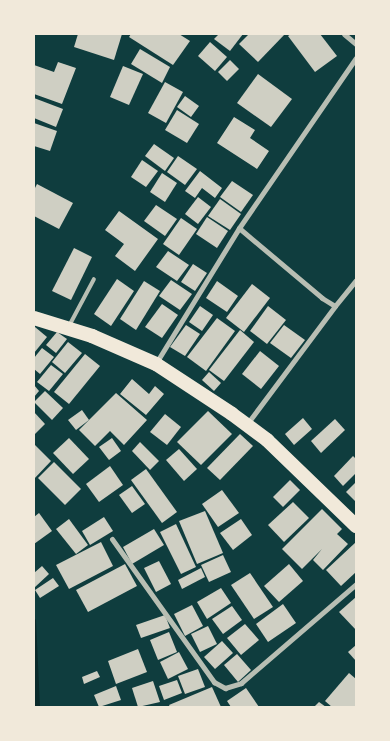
<!DOCTYPE html>
<style>
body{margin:0}
#map{position:relative;width:390px;height:741px;overflow:hidden;background:#0f3d3e;font-family:"Asap Condensed",sans-serif}
div>[style]{position:absolute}
.water>*{inset:0;background:#0a2a2b}
.building>*{inset:0;background:#cfcfc3}
.service>*{height:4px;margin:-2px;padding:0 2px;transform-origin:2px;border-radius:2px;background:#b8beb3}
.minor>*{height:5px;margin:-2.5px;padding:0 2.5px;transform-origin:2.5px;border-radius:2.5px;background:#b8beb3}
.trunk>*{height:14px;margin:-7px;padding:0 7px;transform-origin:7px;border-radius:7px;background:#f1e9da}
span{translate:-50% -50%;white-space:nowrap;text-align:center;line-height:1.15;-webkit-text-stroke:4px #f1e9da;paint-order:stroke}
.frame{position:absolute;inset:0;border:35px solid #f1e9da;pointer-events:none}
</style>
<div id="map">
<div class="water">
<i style="clip-path:polygon(34px 618px,36px 620px,40px 707px,34px 707px)"></i>
</div>
<div class="building">
<i style="clip-path:polygon(78px 34px,122px 34px,114px 60px,74px 47px)"></i>
<i style="clip-path:polygon(131px 34px,179px 34px,190px 41px,173px 65px,129px 37px)"></i>
<i style="clip-path:polygon(219px 34px,243px 34px,230px 51px,214px 39px)"></i>
<i style="clip-path:polygon(249px 34px,285px 34px,258px 62px,239px 44px)"></i>
<i style="clip-path:polygon(291px 34px,320px 34px,337px 56px,315px 72px,288px 36px)"></i>
<i style="clip-path:polygon(210px 42px,227px 57px,215px 71px,198px 56px)"></i>
<i style="clip-path:polygon(140px 49px,170px 67px,162px 83px,131px 64px)"></i>
<i style="clip-path:polygon(230px 60px,239px 69px,227px 81px,218px 72px)"></i>
<i style="clip-path:polygon(58px 62px,76px 68px,62px 104px,34px 94px,34px 65px,54px 72px)"></i>
<i style="clip-path:polygon(123px 66px,143px 74px,129px 105px,110px 97px)"></i>
<i style="clip-path:polygon(258px 74px,292px 99px,271px 127px,237px 103px)"></i>
<i style="clip-path:polygon(165px 82px,183px 92px,166px 123px,148px 113px)"></i>
<i style="clip-path:polygon(185px 96px,199px 106px,191px 117px,177px 107px)"></i>
<i style="clip-path:polygon(34px 98px,63px 109px,56px 127px,34px 118px)"></i>
<i style="clip-path:polygon(177px 110px,199px 124px,187px 143px,165px 130px)"></i>
<i style="clip-path:polygon(234px 117px,255px 130px,250px 138px,269px 151px,257px 169px,217px 143px)"></i>
<i style="clip-path:polygon(34px 123px,57px 131px,50px 151px,34px 146px)"></i>
<i style="clip-path:polygon(154px 144px,174px 158px,165px 171px,145px 156px)"></i>
<i style="clip-path:polygon(178px 156px,197px 169px,185px 185px,167px 172px)"></i>
<i style="clip-path:polygon(142px 160px,158px 171px,146px 187px,131px 177px)"></i>
<i style="clip-path:polygon(200px 171px,222px 188px,215px 198px,202px 188px,195px 198px,185px 191px)"></i>
<i style="clip-path:polygon(162px 173px,177px 183px,165px 202px,150px 192px)"></i>
<i style="clip-path:polygon(232px 181px,253px 195px,241px 212px,220px 197px)"></i>
<i style="clip-path:polygon(37px 184px,73px 203px,59px 229px,34px 216px,34px 190px)"></i>
<i style="clip-path:polygon(198px 197px,211px 207px,198px 224px,185px 214px)"></i>
<i style="clip-path:polygon(220px 199px,241px 214px,230px 230px,208px 216px)"></i>
<i style="clip-path:polygon(156px 205px,177px 219px,165px 236px,144px 221px)"></i>
<i style="clip-path:polygon(119px 211px,158px 239px,135px 271px,115px 256px,124px 244px,105px 230px)"></i>
<i style="clip-path:polygon(207px 217px,228px 231px,217px 248px,196px 234px)"></i>
<i style="clip-path:polygon(181px 218px,197px 229px,179px 255px,163px 244px)"></i>
<i style="clip-path:polygon(74px 248px,92px 257px,71px 300px,52px 291px)"></i>
<i style="clip-path:polygon(168px 251px,189px 265px,177px 281px,156px 267px)"></i>
<i style="clip-path:polygon(193px 264px,207px 273px,195px 291px,181px 282px)"></i>
<i style="clip-path:polygon(117px 279px,134px 291px,111px 326px,94px 314px)"></i>
<i style="clip-path:polygon(171px 280px,192px 294px,180px 310px,159px 296px)"></i>
<i style="clip-path:polygon(144px 281px,160px 291px,136px 330px,120px 319px)"></i>
<i style="clip-path:polygon(217px 281px,238px 296px,227px 312px,206px 298px)"></i>
<i style="clip-path:polygon(252px 284px,270px 298px,244px 332px,226px 318px)"></i>
<i style="clip-path:polygon(162px 304px,178px 315px,162px 338px,145px 327px)"></i>
<i style="clip-path:polygon(200px 306px,213px 315px,202px 331px,189px 322px)"></i>
<i style="clip-path:polygon(268px 306px,286px 320px,267px 344px,250px 331px)"></i>
<i style="clip-path:polygon(217px 318px,235px 331px,206px 371px,187px 357px)"></i>
<i style="clip-path:polygon(186px 325px,200px 334px,185px 356px,170px 347px)"></i>
<i style="clip-path:polygon(284px 325px,305px 340px,291px 358px,270px 343px)"></i>
<i style="clip-path:polygon(35px 327px,47px 337px,34px 353px,34px 329px)"></i>
<i style="clip-path:polygon(240px 330px,254px 342px,224px 381px,209px 370px)"></i>
<i style="clip-path:polygon(57px 332px,67px 339px,56px 353px,46px 345px)"></i>
<i style="clip-path:polygon(68px 342px,82px 353px,65px 373px,52px 362px)"></i>
<i style="clip-path:polygon(42px 348px,54px 357px,40px 374px,34px 369px,34px 358px)"></i>
<i style="clip-path:polygon(260px 351px,279px 366px,261px 389px,242px 374px)"></i>
<i style="clip-path:polygon(85px 354px,100px 366px,69px 404px,54px 392px)"></i>
<i style="clip-path:polygon(51px 365px,63px 374px,49px 391px,37px 382px)"></i>
<i style="clip-path:polygon(209px 372px,221px 383px,214px 391px,202px 380px)"></i>
<i style="clip-path:polygon(132px 379px,149px 394px,155px 386px,164px 394px,146px 415px,120px 394px)"></i>
<i style="clip-path:polygon(34px 385px,39px 391px,34px 397px)"></i>
<i style="clip-path:polygon(45px 391px,63px 408px,52px 420px,34px 402px)"></i>
<i style="clip-path:polygon(116px 393px,147px 420px,124px 445px,110px 431px,95px 446px,79px 430px)"></i>
<i style="clip-path:polygon(82px 410px,89px 420px,76px 430px,68px 420px)"></i>
<i style="clip-path:polygon(208px 411px,232px 434px,201px 465px,177px 442px)"></i>
<i style="clip-path:polygon(34px 412px,45px 424px,34px 435px)"></i>
<i style="clip-path:polygon(165px 414px,181px 427px,167px 445px,150px 432px)"></i>
<i style="clip-path:polygon(303px 418px,312px 429px,294px 445px,285px 434px)"></i>
<i style="clip-path:polygon(335px 419px,345px 430px,321px 453px,311px 441px)"></i>
<i style="clip-path:polygon(240px 434px,253px 446px,220px 480px,207px 468px)"></i>
<i style="clip-path:polygon(69px 438px,89px 459px,73px 474px,53px 453px)"></i>
<i style="clip-path:polygon(112px 438px,121px 451px,109px 460px,99px 447px)"></i>
<i style="clip-path:polygon(140px 442px,159px 461px,150px 470px,132px 451px)"></i>
<i style="clip-path:polygon(34px 444px,51px 461px,34px 479px)"></i>
<i style="clip-path:polygon(179px 449px,197px 469px,184px 481px,166px 460px)"></i>
<i style="clip-path:polygon(353px 456px,356px 459px,356px 473px,343px 486px,334px 476px)"></i>
<i style="clip-path:polygon(54px 462px,81px 489px,65px 505px,38px 478px)"></i>
<i style="clip-path:polygon(110px 466px,123px 485px,99px 502px,86px 484px)"></i>
<i style="clip-path:polygon(146px 469px,177px 512px,162px 523px,131px 480px)"></i>
<i style="clip-path:polygon(290px 480px,300px 490px,283px 507px,273px 497px)"></i>
<i style="clip-path:polygon(356px 482px,356px 502px,346px 492px)"></i>
<i style="clip-path:polygon(132px 486px,145px 504px,132px 513px,119px 495px)"></i>
<i style="clip-path:polygon(222px 490px,239px 513px,218px 527px,202px 504px)"></i>
<i style="clip-path:polygon(293px 502px,309px 518px,284px 542px,268px 525px)"></i>
<i style="clip-path:polygon(322px 509px,342px 529px,337px 534px,348px 544px,323px 570px,313px 560px,322px 549px,302px 569px,282px 549px)"></i>
<i style="clip-path:polygon(205px 511px,223px 553px,197px 564px,179px 521px)"></i>
<i style="clip-path:polygon(39px 513px,52px 531px,34px 544px,34px 517px)"></i>
<i style="clip-path:polygon(104px 517px,113px 531px,90px 545px,82px 531px)"></i>
<i style="clip-path:polygon(69px 519px,88px 545px,76px 554px,56px 529px)"></i>
<i style="clip-path:polygon(241px 519px,252px 535px,233px 550px,220px 533px)"></i>
<i style="clip-path:polygon(176px 524px,196px 567px,181px 574px,160px 532px)"></i>
<i style="clip-path:polygon(154px 529px,164px 545px,132px 564px,123px 547px)"></i>
<i style="clip-path:polygon(101px 542px,113px 566px,69px 589px,56px 565px)"></i>
<i style="clip-path:polygon(356px 542px,356px 572px,341px 586px,326px 570px)"></i>
<i style="clip-path:polygon(223px 555px,231px 572px,209px 582px,201px 565px)"></i>
<i style="clip-path:polygon(159px 561px,171px 584px,156px 592px,144px 568px)"></i>
<i style="clip-path:polygon(125px 564px,137px 586px,88px 612px,76px 590px)"></i>
<i style="clip-path:polygon(289px 564px,303px 581px,279px 602px,264px 586px)"></i>
<i style="clip-path:polygon(42px 566px,49px 574px,34px 588px,34px 573px)"></i>
<i style="clip-path:polygon(201px 568px,205px 577px,182px 589px,178px 580px)"></i>
<i style="clip-path:polygon(250px 573px,273px 607px,254px 619px,231px 585px)"></i>
<i style="clip-path:polygon(53px 578px,59px 586px,40px 598px,35px 590px)"></i>
<i style="clip-path:polygon(221px 588px,231px 603px,207px 619px,197px 602px)"></i>
<i style="clip-path:polygon(356px 597px,356px 630px,339px 612px)"></i>
<i style="clip-path:polygon(283px 604px,296px 623px,268px 642px,256px 624px)"></i>
<i style="clip-path:polygon(192px 605px,203px 626px,185px 636px,174px 614px)"></i>
<i style="clip-path:polygon(232px 606px,242px 620px,223px 634px,212px 619px)"></i>
<i style="clip-path:polygon(165px 615px,170px 628px,141px 638px,136px 625px)"></i>
<i style="clip-path:polygon(245px 624px,259px 640px,241px 655px,227px 638px)"></i>
<i style="clip-path:polygon(208px 626px,217px 644px,200px 652px,191px 634px)"></i>
<i style="clip-path:polygon(169px 632px,177px 652px,158px 660px,150px 640px)"></i>
<i style="clip-path:polygon(222px 641px,233px 653px,215px 669px,204px 657px)"></i>
<i style="clip-path:polygon(356px 645px,356px 661px,348px 652px)"></i>
<i style="clip-path:polygon(138px 649px,147px 672px,116px 684px,108px 661px)"></i>
<i style="clip-path:polygon(179px 652px,188px 669px,168px 679px,160px 662px)"></i>
<i style="clip-path:polygon(237px 654px,251px 670px,238px 682px,224px 665px)"></i>
<i style="clip-path:polygon(198px 669px,205px 687px,185px 694px,178px 676px)"></i>
<i style="clip-path:polygon(97px 671px,100px 677px,84px 684px,82px 677px)"></i>
<i style="clip-path:polygon(349px 673px,356px 679px,356px 707px,332px 707px,325px 701px)"></i>
<i style="clip-path:polygon(177px 680px,182px 693px,164px 700px,159px 686px)"></i>
<i style="clip-path:polygon(153px 681px,160px 702px,138px 707px,132px 688px)"></i>
<i style="clip-path:polygon(116px 686px,121px 700px,99px 707px,94px 695px)"></i>
<i style="clip-path:polygon(212px 687px,221px 707px,170px 707px,169px 705px)"></i>
<i style="clip-path:polygon(246px 688px,259px 707px,231px 707px,227px 701px)"></i>
<i style="clip-path:polygon(319px 702px,326px 707px,314px 707px)"></i>
</div>
<div class="service">
<i style="left:69px;top:326px;width:53px;rotate:-62deg"></i>
</div>
<div class="minor">
<i style="left:344px;top:34px;width:16px;rotate:40deg"></i>
<i style="left:239px;top:228px;width:109px;rotate:40.1deg"></i>
<i style="left:322px;top:298px;width:15px;rotate:32deg"></i>
<i style="left:335px;top:306px;width:33px;rotate:-51deg"></i>
<i style="left:156px;top:363px;width:158px;rotate:-58.4deg"></i>
<i style="left:239px;top:228px;width:206px;rotate:-55.5deg"></i>
<i style="left:247px;top:424px;width:147px;rotate:-53.3deg"></i>
<i style="left:112px;top:539px;width:176px;rotate:54.5deg"></i>
<i style="left:214px;top:682px;width:13px;rotate:29deg"></i>
<i style="left:225px;top:688px;width:17px;rotate:-17deg"></i>
<i style="left:241px;top:683px;width:152px;rotate:-40.7deg"></i>
</div>
<div class="trunk">
<i style="left:34px;top:318px;width:61px;rotate:17.2deg"></i>
<i style="left:92px;top:336px;width:70px;rotate:23.6deg"></i>
<i style="left:156px;top:364px;width:91px;rotate:33.3deg"></i>
<i style="left:232px;top:414px;width:44px;rotate:36.6deg"></i>
<i style="left:267px;top:440px;width:124px;rotate:44deg"></i>
</div>
<div class="frame"></div>
</div>
